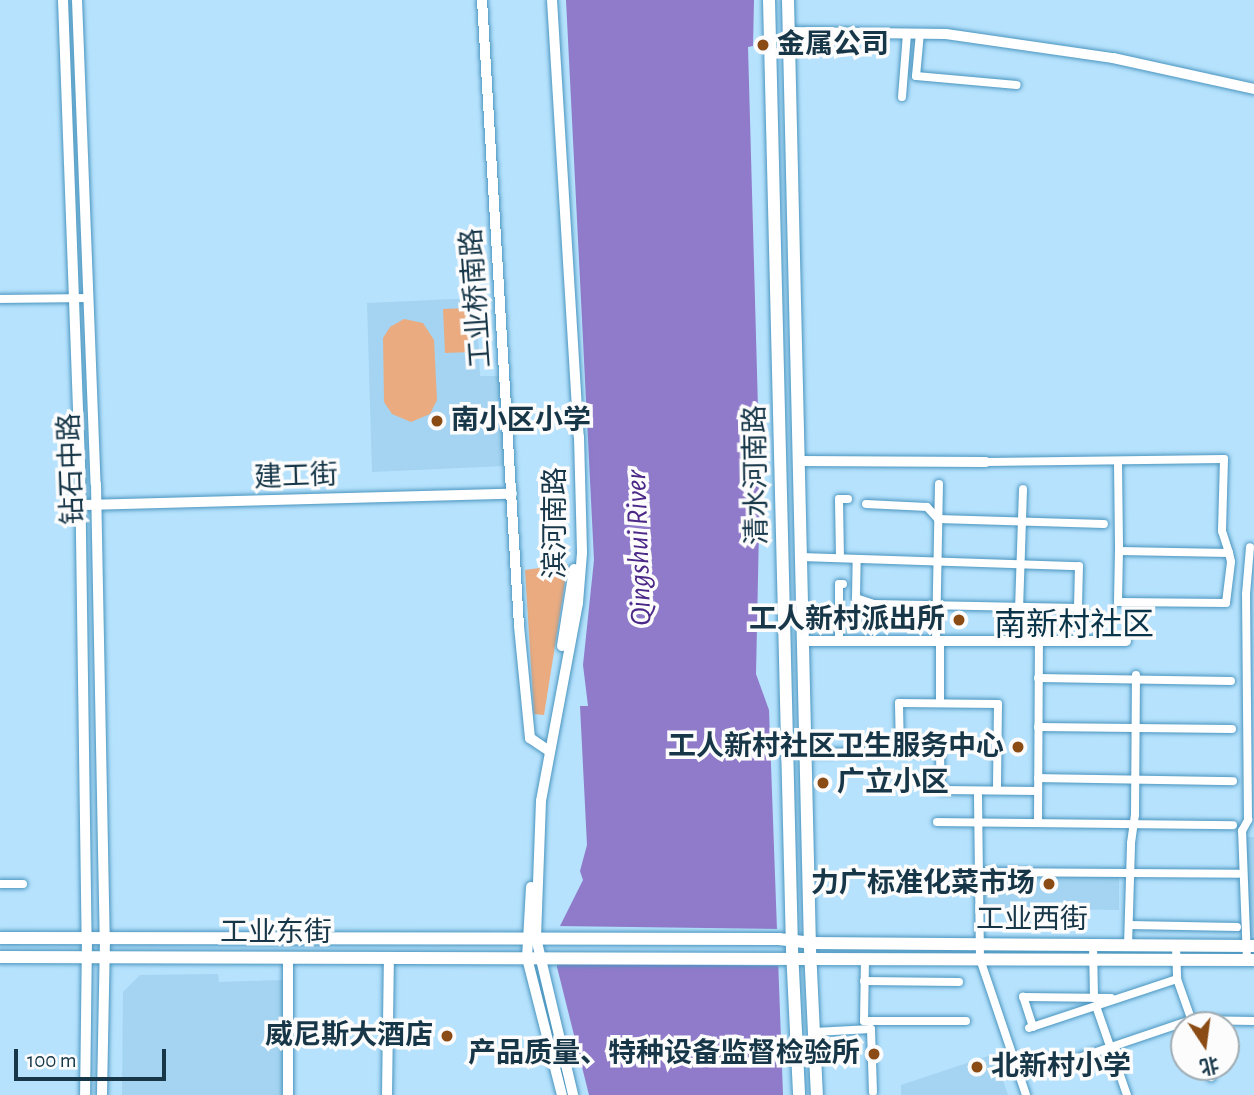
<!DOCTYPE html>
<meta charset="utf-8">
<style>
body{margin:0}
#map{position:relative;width:1254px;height:1095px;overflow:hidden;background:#b6e2fd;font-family:"Alegreya Sans","Noto Sans SC",sans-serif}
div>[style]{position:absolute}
.built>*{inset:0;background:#a4d4f1}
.green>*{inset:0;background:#eaab80}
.water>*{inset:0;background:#907aca}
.pier>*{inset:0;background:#b6e2fd}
.roads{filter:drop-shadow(0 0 2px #4a95bf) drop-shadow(0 0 2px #4a95bf)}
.minor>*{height:8px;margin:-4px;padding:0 4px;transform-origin:4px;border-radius:4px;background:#fff}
.tertiary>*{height:10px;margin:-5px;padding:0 5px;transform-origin:5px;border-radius:5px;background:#fff}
.secondary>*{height:10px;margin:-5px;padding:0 5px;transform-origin:5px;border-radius:5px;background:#fff}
.primary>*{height:12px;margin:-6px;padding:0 6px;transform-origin:6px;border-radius:6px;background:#fff}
.dots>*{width:19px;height:19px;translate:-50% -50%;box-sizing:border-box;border:4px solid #fcfcfc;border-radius:50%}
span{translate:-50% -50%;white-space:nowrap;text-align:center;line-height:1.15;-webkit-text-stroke:7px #fcfcfc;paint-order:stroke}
.poi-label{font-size:28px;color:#173749;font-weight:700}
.left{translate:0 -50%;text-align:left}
.right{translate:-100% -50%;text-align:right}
.street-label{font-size:28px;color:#173749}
.water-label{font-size:30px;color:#4b2887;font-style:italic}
.quarter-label{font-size:32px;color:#093449}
.north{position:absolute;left:1170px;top:1011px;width:70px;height:70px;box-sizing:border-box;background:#fcfcfc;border:2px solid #a0adb4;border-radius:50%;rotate:167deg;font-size:19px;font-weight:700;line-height:28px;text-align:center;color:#173749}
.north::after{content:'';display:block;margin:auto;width:24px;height:32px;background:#8b4b14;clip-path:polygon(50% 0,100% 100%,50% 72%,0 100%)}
.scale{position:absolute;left:14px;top:1049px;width:152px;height:32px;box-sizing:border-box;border:4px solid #173749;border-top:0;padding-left:9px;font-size:21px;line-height:24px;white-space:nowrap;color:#173749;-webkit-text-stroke:5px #fcfcfc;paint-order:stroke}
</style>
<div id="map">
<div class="built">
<i style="clip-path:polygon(476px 298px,480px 376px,501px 376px,504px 466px,372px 472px,367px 303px)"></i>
<i style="clip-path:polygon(1245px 837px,1254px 837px,1254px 936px,1249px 936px)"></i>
<i style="clip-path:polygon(981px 876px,1119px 877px,1119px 910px,981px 908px)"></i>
<i style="clip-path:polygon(218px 974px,219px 982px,283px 980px,282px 1095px,122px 1095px,123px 992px,140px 975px)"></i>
<i style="clip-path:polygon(994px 1054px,1008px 1095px,901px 1095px,901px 1085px)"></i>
</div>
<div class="green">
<i style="clip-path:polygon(469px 308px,471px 352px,445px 353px,443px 309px)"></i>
<i style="clip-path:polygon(404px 319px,423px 323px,434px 340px,437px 400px,430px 414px,411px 422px,392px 414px,384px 402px,383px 338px,390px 327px)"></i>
<i style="clip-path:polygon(568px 564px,544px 715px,534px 714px,525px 570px)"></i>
</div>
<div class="water">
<i style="clip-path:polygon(566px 0,754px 0,753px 46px,748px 47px,760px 481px,756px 674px,769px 710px,783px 1095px,589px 1095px,557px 967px,558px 930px,583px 880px,580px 871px,587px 845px,580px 706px,588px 706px,583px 665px,594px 560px)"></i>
</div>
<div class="pier">
<i style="clip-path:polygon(555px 926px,779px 929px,780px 966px,554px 963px)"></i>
</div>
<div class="roads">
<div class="minor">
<i style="left:920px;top:33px;width:43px;rotate:95.3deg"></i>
<i style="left:916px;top:76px;width:101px;rotate:5.1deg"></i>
<i style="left:902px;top:97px;width:64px;rotate:-85.5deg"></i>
<i style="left:0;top:299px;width:88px;rotate:-0.7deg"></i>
<i style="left:986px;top:462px;width:238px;rotate:-0.7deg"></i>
<i style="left:1224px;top:459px;width:72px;rotate:91.6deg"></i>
<i style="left:1222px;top:531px;width:23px;rotate:72deg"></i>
<i style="left:1229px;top:553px;width:9px;rotate:77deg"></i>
<i style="left:1231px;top:562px;width:41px;rotate:97deg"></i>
<i style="left:1226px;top:603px;width:108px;rotate:-179.5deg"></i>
<i style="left:1118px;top:602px;width:51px;rotate:-88.9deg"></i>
<i style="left:1119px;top:551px;width:110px;rotate:1deg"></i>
<i style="left:1118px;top:463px;width:88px;rotate:89.3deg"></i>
<i style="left:866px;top:504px;width:61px;rotate:2.8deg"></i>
<i style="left:927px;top:507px;width:16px;rotate:47deg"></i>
<i style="left:938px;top:519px;width:166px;rotate:1.7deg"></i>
<i style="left:801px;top:557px;width:278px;rotate:1.9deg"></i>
<i style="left:1079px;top:566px;width:42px;rotate:91.4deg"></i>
<i style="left:1078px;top:608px;width:204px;rotate:-178.9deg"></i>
<i style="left:874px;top:604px;width:19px;rotate:-162deg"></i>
<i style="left:856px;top:598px;width:39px;rotate:-89deg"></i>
<i style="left:840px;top:558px;width:59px;rotate:-91deg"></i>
<i style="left:839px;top:499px;width:9px"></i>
<i style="left:936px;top:640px;width:156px;rotate:-88.9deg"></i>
<i style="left:940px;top:640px;width:63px;rotate:90deg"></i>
<i style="left:1018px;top:640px;width:151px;rotate:-88.1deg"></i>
<i style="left:839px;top:641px;width:57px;rotate:-90deg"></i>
<i style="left:839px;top:584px;width:4px"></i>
<i style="left:1038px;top:678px;width:193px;rotate:0.9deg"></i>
<i style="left:1038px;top:727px;width:194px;rotate:0.6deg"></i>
<i style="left:900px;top:752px;width:49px;rotate:-91.2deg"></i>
<i style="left:899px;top:703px;width:99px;rotate:0.6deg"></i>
<i style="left:998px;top:704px;width:86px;rotate:90.7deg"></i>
<i style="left:806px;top:753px;width:134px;rotate:-0.9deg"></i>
<i style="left:940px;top:751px;width:39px;rotate:89deg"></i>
<i style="left:941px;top:790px;width:97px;rotate:0.6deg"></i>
<i style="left:1038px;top:778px;width:195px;rotate:0.9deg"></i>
<i style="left:978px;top:796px;width:163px;rotate:89.3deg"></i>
<i style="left:980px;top:959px;width:144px;rotate:71.3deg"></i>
<i style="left:937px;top:822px;width:296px;rotate:0.6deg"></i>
<i style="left:1038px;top:823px;width:183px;rotate:-89.7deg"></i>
<i style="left:979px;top:872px;width:259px;rotate:0.4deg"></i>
<i style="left:0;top:884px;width:23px"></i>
<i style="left:1129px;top:925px;width:108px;rotate:1.1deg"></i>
<i style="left:1093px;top:945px;width:53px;rotate:88.9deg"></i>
<i style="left:1128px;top:946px;width:103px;rotate:-88.3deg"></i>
<i style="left:1131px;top:843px;width:28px;rotate:-82deg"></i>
<i style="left:1135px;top:815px;width:140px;rotate:-89.6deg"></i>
<i style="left:1176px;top:946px;width:33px;rotate:88deg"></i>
<i style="left:1177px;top:979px;width:48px;rotate:70.4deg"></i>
<i style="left:865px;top:959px;width:62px;rotate:90.9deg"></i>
<i style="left:864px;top:1021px;width:102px"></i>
<i style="left:1247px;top:960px;width:129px;rotate:-92.2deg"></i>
<i style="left:1242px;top:831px;width:13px;rotate:-61deg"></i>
<i style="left:1248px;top:820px;width:226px;rotate:-90.5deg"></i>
<i style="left:1246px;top:594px;width:47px;rotate:-85.1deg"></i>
<i style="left:864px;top:981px;width:95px;rotate:0.6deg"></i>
<i style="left:1096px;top:1006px;width:94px;rotate:70.8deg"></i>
<i style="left:1033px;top:1027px;width:32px;rotate:-108deg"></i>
<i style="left:1023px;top:997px;width:88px;rotate:0.7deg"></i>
<i style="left:1029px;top:1028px;width:156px;rotate:-18.3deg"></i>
<i style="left:814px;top:1032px;width:57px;rotate:-3deg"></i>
<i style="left:871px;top:1029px;width:63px;rotate:88.2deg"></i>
<i style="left:1207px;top:1067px;width:11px;rotate:68deg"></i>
<i style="left:1043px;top:1070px;width:156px;rotate:-18.7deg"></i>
<i style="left:1191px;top:1020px;width:63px;rotate:0.9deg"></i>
</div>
<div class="tertiary">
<i style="left:482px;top:0;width:627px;rotate:86.62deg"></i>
<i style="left:519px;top:626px;width:113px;rotate:84.4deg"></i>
<i style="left:530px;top:738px;width:22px;rotate:34deg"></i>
<i style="left:788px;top:32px;width:158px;rotate:0.7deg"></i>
<i style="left:946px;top:34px;width:169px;rotate:8.2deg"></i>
<i style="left:1113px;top:58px;width:144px;rotate:12.4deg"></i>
<i style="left:799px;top:461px;width:187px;rotate:0.3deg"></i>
<i style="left:81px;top:505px;width:431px;rotate:-1.5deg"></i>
<i style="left:804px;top:641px;width:322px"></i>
<i style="left:288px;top:958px;width:137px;rotate:90deg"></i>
<i style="left:387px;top:1095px;width:137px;rotate:-89.2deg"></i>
</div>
<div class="secondary">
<i style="left:63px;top:0;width:464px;rotate:87.9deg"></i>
<i style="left:80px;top:464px;width:474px;rotate:89.2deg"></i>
<i style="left:87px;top:938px;width:157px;rotate:90.7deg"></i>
<i style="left:77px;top:0;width:484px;rotate:87.8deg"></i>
<i style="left:96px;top:484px;width:454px;rotate:88.9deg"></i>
<i style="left:105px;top:938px;width:157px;rotate:91.1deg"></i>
<i style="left:552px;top:0;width:438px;rotate:86.5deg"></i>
<i style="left:579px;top:437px;width:116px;rotate:88.5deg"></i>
<i style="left:582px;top:553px;width:50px;rotate:94.6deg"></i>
<i style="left:578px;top:603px;width:201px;rotate:100.6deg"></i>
<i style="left:541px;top:801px;width:137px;rotate:92.1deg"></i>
<i style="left:536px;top:938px;width:161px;rotate:76.7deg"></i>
<i style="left:562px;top:646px;width:78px;rotate:-81.1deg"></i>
<i style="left:531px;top:887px;width:71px;rotate:93.2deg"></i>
<i style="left:527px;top:958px;width:141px;rotate:75.7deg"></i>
</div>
<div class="primary">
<i style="left:769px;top:0;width:950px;rotate:88.61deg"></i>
<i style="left:792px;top:950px;width:145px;rotate:87.2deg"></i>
<i style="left:788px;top:0;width:949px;rotate:88.67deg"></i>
<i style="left:810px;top:949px;width:146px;rotate:87.3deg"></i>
<i style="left:0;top:938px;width:779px;rotate:0.07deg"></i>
<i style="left:779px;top:939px;width:31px;rotate:7deg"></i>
<i style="left:810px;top:943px;width:444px;rotate:0.4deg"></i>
<i style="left:0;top:957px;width:1254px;rotate:0.14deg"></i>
</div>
</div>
<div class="dots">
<i style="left:763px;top:45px;background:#8b4b14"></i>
<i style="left:437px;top:421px;background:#8b4b14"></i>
<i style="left:959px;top:620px;background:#8b4b14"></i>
<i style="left:1018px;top:747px;background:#8b4b14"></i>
<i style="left:823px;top:783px;background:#8b4b14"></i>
<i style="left:1049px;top:884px;background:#8b4b14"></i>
<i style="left:447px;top:1036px;background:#8b4b14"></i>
<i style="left:874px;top:1054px;background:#8b4b14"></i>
<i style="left:977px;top:1067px;background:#8b4b14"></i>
</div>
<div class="poi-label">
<span class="left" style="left:777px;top:45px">金属公司</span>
<span class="left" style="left:451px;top:421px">南小区小学</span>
<span class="right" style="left:945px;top:620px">工人新村派出所</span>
<span class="right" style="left:1004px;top:747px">工人新村社区卫生服务中心</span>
<span class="left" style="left:837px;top:783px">广立小区</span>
<span class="right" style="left:1035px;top:884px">力广标准化菜市场</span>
<span class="right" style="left:433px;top:1036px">威尼斯大酒店</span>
<span class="right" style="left:860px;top:1054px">产品质量、特种设备监督检验所</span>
<span class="left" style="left:991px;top:1067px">北新村小学</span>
</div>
<div class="street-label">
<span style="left:477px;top:298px;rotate:-94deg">工业桥南路</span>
<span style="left:72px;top:469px;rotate:-92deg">钻石中路</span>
<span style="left:757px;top:475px;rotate:-91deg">清水河南路</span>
<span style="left:296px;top:477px;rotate:-2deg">建工街</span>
<span style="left:556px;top:523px;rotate:-90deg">滨河南路</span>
<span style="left:1032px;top:920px">工业西街</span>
<span style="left:276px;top:933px">工业东街</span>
</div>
<div class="water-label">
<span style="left:639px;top:548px;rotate:-92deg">Qingshui River</span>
</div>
<div class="quarter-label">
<span style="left:1074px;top:625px">南新村社区</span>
</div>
<div class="north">北</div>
<div class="scale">100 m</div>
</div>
